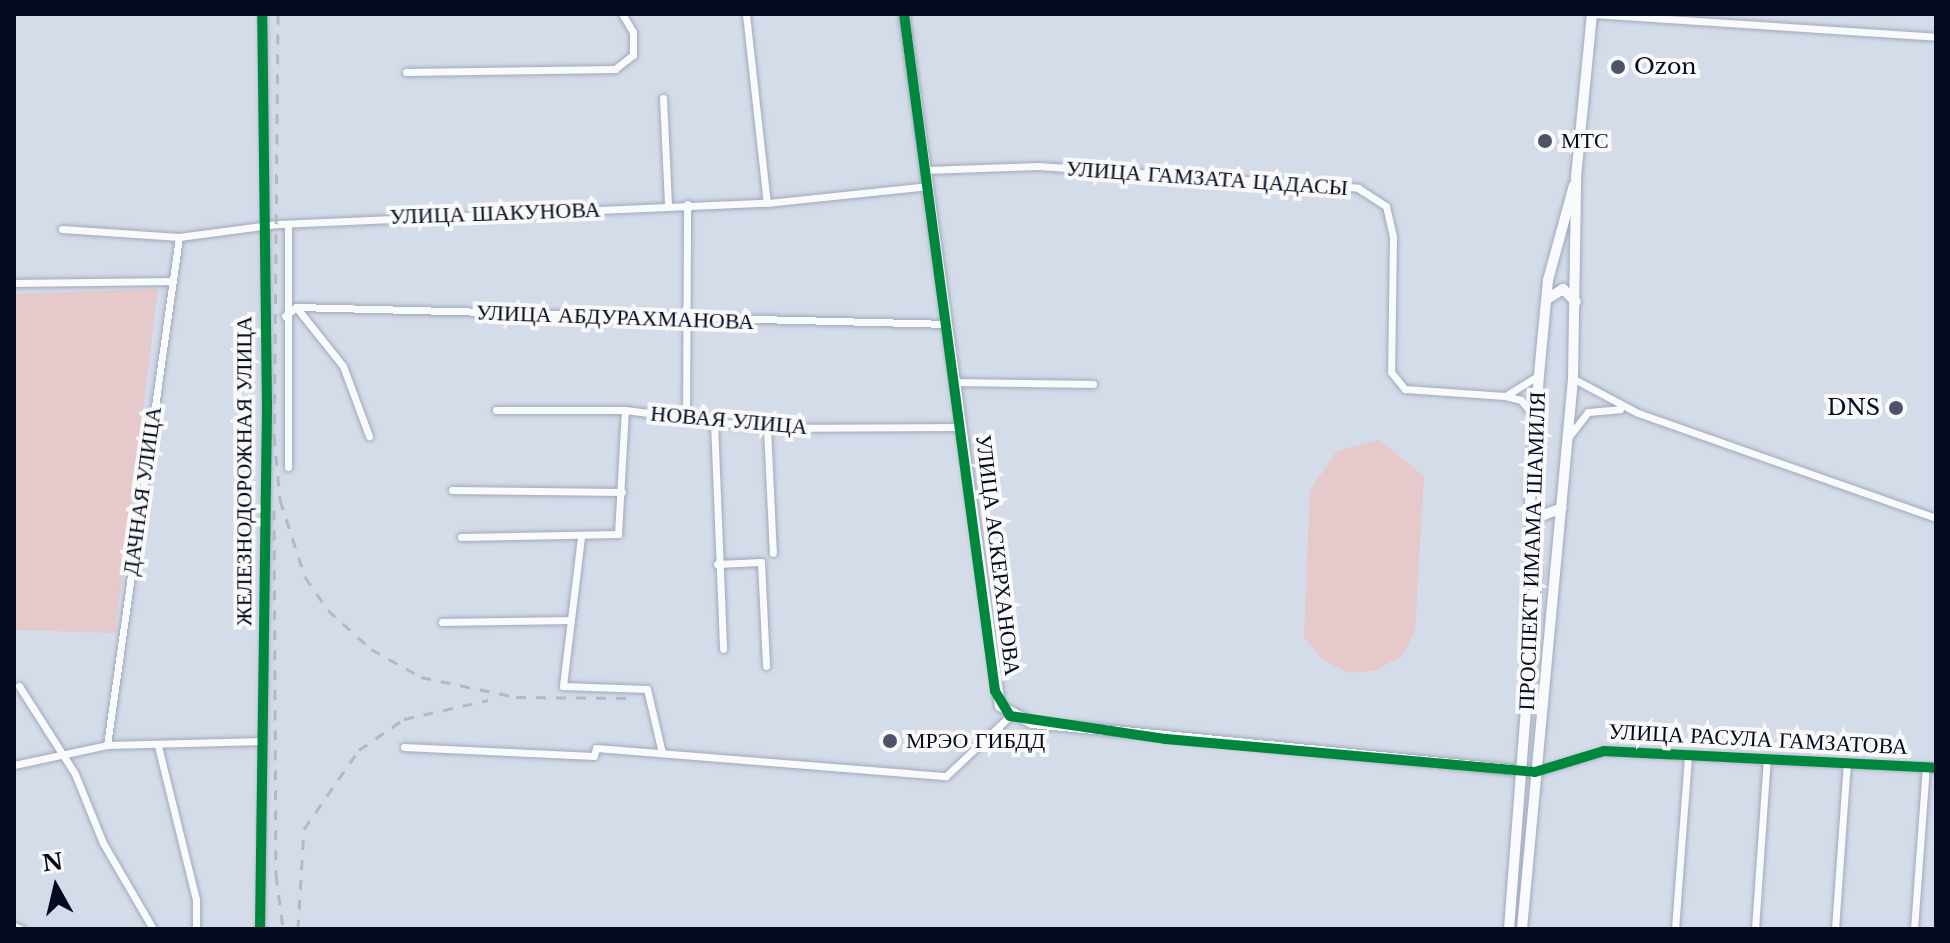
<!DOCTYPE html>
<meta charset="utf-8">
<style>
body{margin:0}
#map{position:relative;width:1950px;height:943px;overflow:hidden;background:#d4dcea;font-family:"Libre Baskerville",serif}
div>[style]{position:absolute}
.green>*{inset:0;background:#e6c9cb}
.roads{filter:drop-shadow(0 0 2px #a0a9bb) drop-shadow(0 0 2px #a0a9bb)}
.street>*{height:7px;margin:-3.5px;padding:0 3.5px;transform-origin:3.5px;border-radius:3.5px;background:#f9fafc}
.secondary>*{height:10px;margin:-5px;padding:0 5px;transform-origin:5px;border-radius:5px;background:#f9fafc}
.rail>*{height:3px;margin-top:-1.5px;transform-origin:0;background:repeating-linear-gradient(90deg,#b6b8be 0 10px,transparent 0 20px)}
.cycleway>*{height:10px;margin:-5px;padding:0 5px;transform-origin:5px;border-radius:5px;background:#00873e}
.dots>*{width:22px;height:22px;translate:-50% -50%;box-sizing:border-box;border:4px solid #f9f9f9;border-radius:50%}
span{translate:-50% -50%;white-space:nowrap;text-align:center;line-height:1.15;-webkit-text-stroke:8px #f9f9f9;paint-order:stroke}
.poi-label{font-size:22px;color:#040a21}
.left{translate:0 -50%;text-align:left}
.right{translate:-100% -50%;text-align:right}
.street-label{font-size:22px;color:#040a21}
.frame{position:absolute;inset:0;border:16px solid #040a21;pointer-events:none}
.north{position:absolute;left:16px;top:847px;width:80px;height:80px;-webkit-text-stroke:6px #f9f9f9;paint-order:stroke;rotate:352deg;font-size:22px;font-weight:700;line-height:32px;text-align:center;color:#040a21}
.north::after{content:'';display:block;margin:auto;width:28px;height:36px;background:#040a21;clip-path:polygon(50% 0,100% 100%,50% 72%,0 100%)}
</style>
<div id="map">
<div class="green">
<i style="clip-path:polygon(158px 289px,115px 633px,14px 630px,14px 294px)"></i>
<i style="clip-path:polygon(1379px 440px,1424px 476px,1415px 631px,1402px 656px,1375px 671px,1348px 673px,1321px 658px,1304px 637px,1310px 490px,1337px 451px)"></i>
</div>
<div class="roads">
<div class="street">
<i style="left:746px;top:14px;width:190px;rotate:83.7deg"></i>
<i style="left:1592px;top:14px;width:345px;rotate:3.8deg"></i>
<i style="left:406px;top:72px;width:209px;rotate:-0.8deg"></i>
<i style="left:615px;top:69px;width:23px;rotate:-38deg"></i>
<i style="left:633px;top:55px;width:23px;rotate:-90deg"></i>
<i style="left:633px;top:32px;width:21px;rotate:-121deg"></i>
<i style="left:663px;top:98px;width:108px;rotate:87.3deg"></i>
<i style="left:926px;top:170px;width:112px;rotate:-2deg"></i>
<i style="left:1038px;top:166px;width:321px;rotate:3.9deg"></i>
<i style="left:1358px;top:188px;width:33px;rotate:33deg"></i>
<i style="left:1386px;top:206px;width:32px;rotate:77deg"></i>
<i style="left:1393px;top:237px;width:135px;rotate:90.8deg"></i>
<i style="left:1391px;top:372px;width:22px;rotate:51deg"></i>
<i style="left:1405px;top:389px;width:100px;rotate:4deg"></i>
<i style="left:1505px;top:396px;width:16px;rotate:14deg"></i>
<i style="left:1521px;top:400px;width:21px;rotate:51deg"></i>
<i style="left:288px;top:224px;width:243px;rotate:90deg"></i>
<i style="left:62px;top:229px;width:117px;rotate:3.9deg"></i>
<i style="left:179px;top:237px;width:99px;rotate:-7.6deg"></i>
<i style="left:277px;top:224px;width:490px;rotate:-2.5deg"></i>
<i style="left:767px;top:203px;width:162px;rotate:-6deg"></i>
<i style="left:14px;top:283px;width:157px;rotate:-0.7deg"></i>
<i style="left:296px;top:307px;width:75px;rotate:51.5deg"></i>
<i style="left:343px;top:366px;width:75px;rotate:69.6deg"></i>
<i style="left:285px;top:316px;width:14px;rotate:-39deg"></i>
<i style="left:296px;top:307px;width:652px;rotate:1.49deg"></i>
<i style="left:1574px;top:379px;width:72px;rotate:28deg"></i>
<i style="left:1638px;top:413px;width:316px;rotate:19.4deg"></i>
<i style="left:955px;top:382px;width:138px;rotate:0.8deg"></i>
<i style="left:1507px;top:395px;width:38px;rotate:-32deg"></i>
<i style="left:496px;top:410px;width:129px"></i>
<i style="left:625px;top:410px;width:143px;rotate:7.2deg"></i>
<i style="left:767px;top:428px;width:194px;rotate:-0.3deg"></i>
<i style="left:686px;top:419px;width:215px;rotate:-89.7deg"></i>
<i style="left:714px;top:422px;width:227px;rotate:87.7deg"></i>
<i style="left:767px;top:428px;width:125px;rotate:87.3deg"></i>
<i style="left:1570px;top:435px;width:29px;rotate:-52deg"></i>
<i style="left:1588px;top:412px;width:32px;rotate:-5deg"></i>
<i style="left:452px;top:490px;width:170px;rotate:0.7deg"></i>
<i style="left:461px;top:537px;width:157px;rotate:-1.1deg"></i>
<i style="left:618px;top:534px;width:124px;rotate:-86.8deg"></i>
<i style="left:581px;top:537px;width:150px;rotate:96.9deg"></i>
<i style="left:563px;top:686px;width:84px;rotate:2deg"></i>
<i style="left:647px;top:689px;width:66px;rotate:76.8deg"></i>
<i style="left:717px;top:564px;width:44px;rotate:-2.6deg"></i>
<i style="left:761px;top:562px;width:104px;rotate:87.2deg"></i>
<i style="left:442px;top:622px;width:129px;rotate:-0.9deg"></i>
<i style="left:19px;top:686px;width:104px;rotate:57.5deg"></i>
<i style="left:75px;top:774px;width:74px;rotate:67.9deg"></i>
<i style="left:103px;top:843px;width:99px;rotate:59.8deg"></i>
<i style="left:107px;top:745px;width:513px;rotate:-81.93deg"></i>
<i style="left:158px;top:746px;width:158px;rotate:76.1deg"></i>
<i style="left:196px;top:899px;width:30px;rotate:90deg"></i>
<i style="left:404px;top:747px;width:190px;rotate:2.7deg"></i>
<i style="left:594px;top:756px;width:8px;rotate:-76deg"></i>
<i style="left:596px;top:748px;width:351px;rotate:4.6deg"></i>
<i style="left:946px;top:776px;width:88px;rotate:-43.2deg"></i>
<i style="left:14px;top:765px;width:95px;rotate:-12.1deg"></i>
<i style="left:107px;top:745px;width:156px;rotate:-1.5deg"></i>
<i style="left:1535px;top:772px;width:72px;rotate:-16.9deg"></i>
<i style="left:1604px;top:751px;width:332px;rotate:2.9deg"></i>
<i style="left:14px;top:926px;width:8px;rotate:23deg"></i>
<i style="left:260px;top:929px;width:522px;rotate:-89.23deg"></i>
<i style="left:267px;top:407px;width:393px;rotate:-90.7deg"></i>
<i style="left:1675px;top:929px;width:174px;rotate:-85.7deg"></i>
<i style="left:1755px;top:929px;width:170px;rotate:-86deg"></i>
<i style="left:1835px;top:929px;width:166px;rotate:-85.9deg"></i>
<i style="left:1914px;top:929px;width:162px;rotate:-85.8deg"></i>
</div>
<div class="secondary">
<i style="left:904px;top:14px;width:699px;rotate:82.1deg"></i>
<i style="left:1000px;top:706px;width:36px;rotate:28deg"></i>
<i style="left:1032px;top:723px;width:505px;rotate:5.56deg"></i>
<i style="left:1547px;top:299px;width:19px;rotate:-32deg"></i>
<i style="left:1563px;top:289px;width:18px;rotate:45deg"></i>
<i style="left:1531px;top:504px;width:16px;rotate:50deg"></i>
<i style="left:1541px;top:516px;width:22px;rotate:-21deg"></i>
<i style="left:1509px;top:929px;width:354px;rotate:-85.6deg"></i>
<i style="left:1536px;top:576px;width:73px;rotate:-94.7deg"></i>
<i style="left:1530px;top:503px;width:128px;rotate:-86deg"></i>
<i style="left:1539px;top:375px;width:95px;rotate:-84.6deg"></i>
<i style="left:1548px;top:280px;width:98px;rotate:-74.7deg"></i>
<i style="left:1522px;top:929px;width:552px;rotate:-84.7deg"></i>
<i style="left:1573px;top:379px;width:202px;rotate:-89.1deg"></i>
<i style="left:1576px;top:177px;width:164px;rotate:-84.4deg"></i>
</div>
</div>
<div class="rail">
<i style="left:278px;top:14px;width:422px;rotate:90.5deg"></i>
<i style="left:274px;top:436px;width:64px;rotate:84.6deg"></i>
<i style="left:280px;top:500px;width:81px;rotate:72deg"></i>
<i style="left:305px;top:577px;width:40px;rotate:55.1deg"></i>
<i style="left:328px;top:610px;width:58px;rotate:42.2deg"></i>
<i style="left:371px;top:649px;width:57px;rotate:29.2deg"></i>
<i style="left:421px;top:677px;width:97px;rotate:11.9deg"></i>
<i style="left:516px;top:697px;width:120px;rotate:0.5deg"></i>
<i style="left:274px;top:510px;width:365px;rotate:89.7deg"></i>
<i style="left:276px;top:875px;width:54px;rotate:82.6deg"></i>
<i style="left:298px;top:929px;width:100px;rotate:-86.6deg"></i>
<i style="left:304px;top:829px;width:96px;rotate:-55.2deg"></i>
<i style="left:359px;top:750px;width:55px;rotate:-34.6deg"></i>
<i style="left:404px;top:719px;width:86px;rotate:-12.7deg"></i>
</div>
<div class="cycleway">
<i style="left:904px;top:14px;width:683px;rotate:82.34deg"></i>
<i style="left:995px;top:691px;width:29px;rotate:59deg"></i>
<i style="left:1010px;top:716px;width:158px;rotate:8.4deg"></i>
<i style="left:1166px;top:739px;width:370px;rotate:5.1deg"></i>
<i style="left:1535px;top:772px;width:72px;rotate:-16.9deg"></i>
<i style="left:1604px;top:751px;width:332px;rotate:2.9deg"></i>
<i style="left:260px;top:929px;width:522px;rotate:-89.23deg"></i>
<i style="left:267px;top:407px;width:393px;rotate:-90.7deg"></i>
</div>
<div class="dots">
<i style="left:1618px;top:67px;background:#4d5467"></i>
<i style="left:1545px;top:141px;background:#4d5467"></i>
<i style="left:1896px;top:408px;background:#4d5467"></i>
<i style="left:890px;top:741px;background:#4d5467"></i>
</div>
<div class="poi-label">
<span class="left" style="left:1634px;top:67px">Ozon</span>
<span class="left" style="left:1561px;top:141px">МТС</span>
<span class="right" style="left:1880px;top:408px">DNS</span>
<span class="left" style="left:906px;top:741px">МРЭО ГИБДД</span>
</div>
<div class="street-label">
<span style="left:1207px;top:178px;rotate:4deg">УЛИЦА ГАМЗАТА ЦАДАСЫ</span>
<span style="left:495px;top:213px;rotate:-2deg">УЛИЦА ШАКУНОВА</span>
<span style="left:615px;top:317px;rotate:2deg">УЛИЦА АБДУРАХМАНОВА</span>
<span style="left:729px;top:420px;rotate:5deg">НОВАЯ УЛИЦА</span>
<span style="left:244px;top:471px;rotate:-90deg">ЖЕЛЕЗНОДОРОЖНАЯ УЛИЦА</span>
<span style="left:142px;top:491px;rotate:-82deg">ДАЧНАЯ УЛИЦА</span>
<span style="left:1532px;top:551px;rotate:-88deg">ПРОСПЕКТ ИМАМА ШАМИЛЯ</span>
<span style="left:998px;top:555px;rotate:83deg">УЛИЦА АСКЕРХАНОВА</span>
<span style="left:1758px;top:739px;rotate:3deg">УЛИЦА РАСУЛА ГАМЗАТОВА</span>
</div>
<div class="frame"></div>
<div class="north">N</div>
</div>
